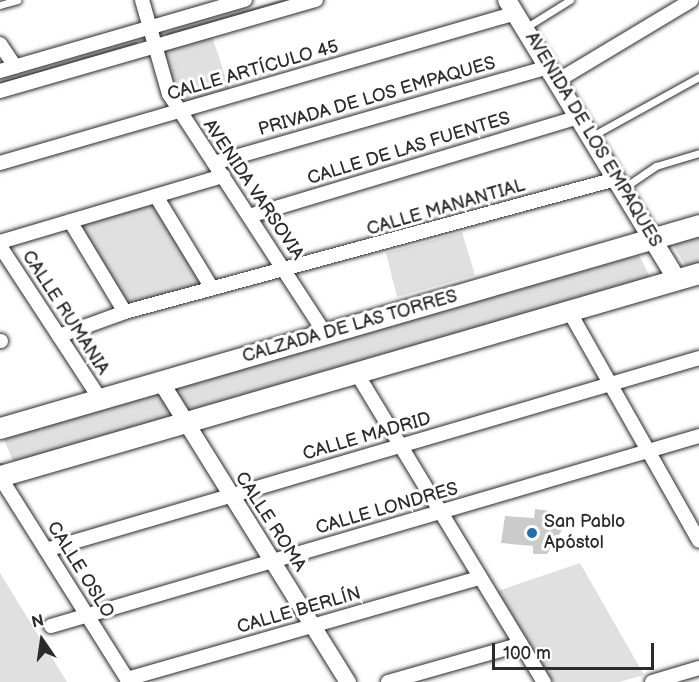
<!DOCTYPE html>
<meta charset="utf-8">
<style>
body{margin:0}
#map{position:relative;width:699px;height:682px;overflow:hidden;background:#fff;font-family:"Balsamiq Sans",sans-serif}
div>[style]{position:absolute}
.green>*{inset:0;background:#e0e0e0}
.stream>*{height:3px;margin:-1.5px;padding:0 1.5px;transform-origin:1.5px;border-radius:1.5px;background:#b6b6b6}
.building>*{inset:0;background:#cbcbcb}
.roads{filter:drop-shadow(0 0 2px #2b2b2b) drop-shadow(0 0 2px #2b2b2b)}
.service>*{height:7px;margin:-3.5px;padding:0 3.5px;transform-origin:3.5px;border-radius:3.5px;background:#fff}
.minor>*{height:14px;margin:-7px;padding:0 7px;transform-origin:7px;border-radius:7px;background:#fff}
.tertiary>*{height:16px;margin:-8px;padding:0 8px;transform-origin:8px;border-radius:8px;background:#fff}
.secondary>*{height:18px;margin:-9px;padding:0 9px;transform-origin:9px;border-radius:9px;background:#fff}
.primary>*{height:21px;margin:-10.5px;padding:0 10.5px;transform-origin:10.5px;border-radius:10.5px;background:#fff}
.dots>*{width:16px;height:16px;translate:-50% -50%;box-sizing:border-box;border:3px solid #fff;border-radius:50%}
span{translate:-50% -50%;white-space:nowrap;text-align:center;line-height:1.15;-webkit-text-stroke:6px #fff;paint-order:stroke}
.street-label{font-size:18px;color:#2b2b2b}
.poi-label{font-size:18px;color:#2b2b2b}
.left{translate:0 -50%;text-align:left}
.north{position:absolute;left:12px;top:610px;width:60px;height:60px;-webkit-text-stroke:4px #fff;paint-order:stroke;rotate:347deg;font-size:16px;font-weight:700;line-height:24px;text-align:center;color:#2b2b2b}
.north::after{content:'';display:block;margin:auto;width:21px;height:27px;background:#2b2b2b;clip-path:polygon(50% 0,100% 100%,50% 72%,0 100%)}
.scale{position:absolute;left:492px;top:643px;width:162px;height:27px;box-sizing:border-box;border:3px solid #2b2b2b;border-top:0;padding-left:8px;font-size:18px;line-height:21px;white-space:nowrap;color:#2b2b2b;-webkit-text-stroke:4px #fff;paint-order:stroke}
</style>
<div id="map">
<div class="green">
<i style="clip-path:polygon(211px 33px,230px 91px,180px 106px,158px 48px)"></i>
<i style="clip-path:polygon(153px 199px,205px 286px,127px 307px,77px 220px)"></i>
<i style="clip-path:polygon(462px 232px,475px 275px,397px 297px,386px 253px)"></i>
<i style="clip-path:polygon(699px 237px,699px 268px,689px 271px,673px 245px)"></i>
<i style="clip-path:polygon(639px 255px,651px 279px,14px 463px,3px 437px)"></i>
<i style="clip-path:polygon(580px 563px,644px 675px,619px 682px,553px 682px,498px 591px)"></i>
<i style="clip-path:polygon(0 573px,67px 682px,0 682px)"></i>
</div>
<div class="stream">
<i style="left:167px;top:34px;width:123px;rotate:-16.1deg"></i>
<i style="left:0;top:83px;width:141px;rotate:-16.5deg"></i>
<i style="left:0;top:464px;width:2px"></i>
</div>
<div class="building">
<i style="clip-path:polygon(535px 509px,551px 511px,551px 519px,562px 530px,547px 554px,533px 554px,533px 546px,501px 543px,505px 516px,534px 518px)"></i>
</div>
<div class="roads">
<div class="service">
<i style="left:0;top:5px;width:18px;rotate:-16deg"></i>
<i style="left:525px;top:28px;width:53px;rotate:-31.9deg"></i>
<i style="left:592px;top:136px;width:122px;rotate:-28.9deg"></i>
<i style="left:622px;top:189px;width:41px;rotate:-34.1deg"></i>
<i style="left:656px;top:166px;width:45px;rotate:-16.8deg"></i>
</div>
<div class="minor">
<i style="left:142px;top:0;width:98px;rotate:74deg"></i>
<i style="left:169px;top:94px;width:288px;rotate:56.9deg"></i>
<i style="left:0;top:44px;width:27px;rotate:56deg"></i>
<i style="left:0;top:71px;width:255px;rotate:-16.2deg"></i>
<i style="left:557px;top:81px;width:157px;rotate:-31deg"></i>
<i style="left:0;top:91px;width:329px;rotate:-16.1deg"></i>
<i style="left:0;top:163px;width:537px;rotate:-16.21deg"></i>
<i style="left:214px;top:163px;width:348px;rotate:-16deg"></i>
<i style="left:156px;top:196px;width:108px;rotate:58.7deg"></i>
<i style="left:249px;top:216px;width:344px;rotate:-16.7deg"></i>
<i style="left:70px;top:221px;width:106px;rotate:58.9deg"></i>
<i style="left:0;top:242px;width:233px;rotate:-16.5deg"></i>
<i style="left:0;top:246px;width:183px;rotate:56.8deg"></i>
<i style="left:569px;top:311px;width:264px;rotate:60.5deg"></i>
<i style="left:59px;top:336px;width:70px;rotate:-20deg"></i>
<i style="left:125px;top:312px;width:509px;rotate:-15.16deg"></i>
<i style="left:0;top:341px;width:1px"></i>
<i style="left:356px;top:372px;width:363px;rotate:58.8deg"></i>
<i style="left:0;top:477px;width:242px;rotate:57.8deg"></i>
<i style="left:46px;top:550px;width:681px;rotate:-16.38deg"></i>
<i style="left:51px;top:626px;width:675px;rotate:-16.34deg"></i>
<i style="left:127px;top:679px;width:367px;rotate:-16deg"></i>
<i style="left:388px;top:682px;width:138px;rotate:-15.9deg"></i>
<i style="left:652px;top:682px;width:49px;rotate:-16.6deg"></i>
</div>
<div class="tertiary">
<i style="left:161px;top:382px;width:354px;rotate:58.1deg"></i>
</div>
<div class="secondary">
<i style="left:507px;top:0;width:328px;rotate:58.7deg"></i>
</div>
<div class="primary">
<i style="left:0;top:428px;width:728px;rotate:-16.19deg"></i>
<i style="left:0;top:476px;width:728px;rotate:-16.19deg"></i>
</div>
</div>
<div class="dots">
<i style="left:532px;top:533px;background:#1f6fb2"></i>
</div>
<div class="street-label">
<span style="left:253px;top:71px;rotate:-16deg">CALLE ARTÍCULO 45</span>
<span style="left:377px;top:97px;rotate:-16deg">PRIVADA DE LOS EMPAQUES</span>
<span style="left:593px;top:140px;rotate:59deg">AVENIDA DE LOS EMPAQUES</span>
<span style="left:409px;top:149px;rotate:-17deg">CALLE DE LAS FUENTES</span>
<span style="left:253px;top:190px;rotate:56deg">AVENIDA VARSOVIA</span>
<span style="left:446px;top:208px;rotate:-16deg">CALLE MANANTIAL</span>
<span style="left:65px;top:313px;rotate:57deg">CALLE RUMANIA</span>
<span style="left:350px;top:327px;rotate:-16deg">CALZADA DE LAS TORRES</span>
<span style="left:367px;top:437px;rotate:-16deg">CALLE MADRID</span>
<span style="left:387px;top:509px;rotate:-16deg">CALLE LONDRES</span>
<span style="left:270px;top:522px;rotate:57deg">CALLE ROMA</span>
<span style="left:80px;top:570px;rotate:58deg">CALLE OSLO</span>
<span style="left:299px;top:611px;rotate:-16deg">CALLE BERLÍN</span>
</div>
<div class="poi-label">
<span class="left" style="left:544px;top:533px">San Pablo<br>Apóstol</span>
</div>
<div class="north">N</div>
<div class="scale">100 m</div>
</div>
